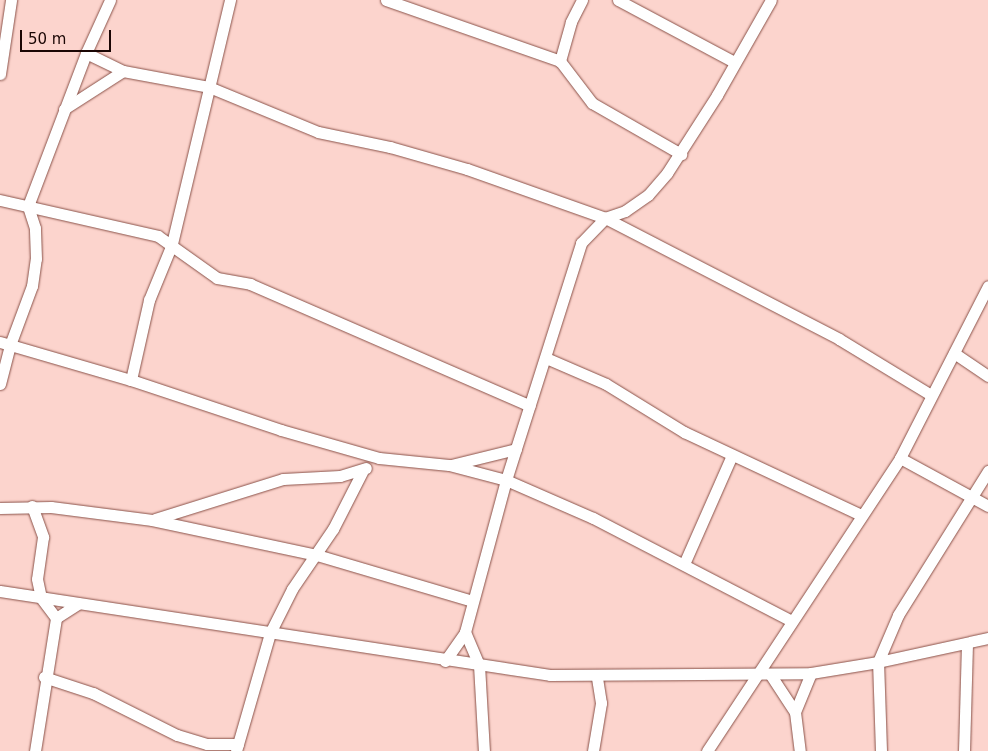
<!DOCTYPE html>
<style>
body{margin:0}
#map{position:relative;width:988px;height:751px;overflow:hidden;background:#fcd4cd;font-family:"DejaVu Sans",sans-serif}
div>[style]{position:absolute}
.roads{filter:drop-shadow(0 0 1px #8a5249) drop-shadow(0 0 1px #8a5249)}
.minor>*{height:11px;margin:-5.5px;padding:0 5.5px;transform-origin:5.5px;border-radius:5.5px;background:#fff}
span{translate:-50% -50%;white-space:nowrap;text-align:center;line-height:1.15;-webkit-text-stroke:5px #fcd4cd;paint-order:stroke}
.scale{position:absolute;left:20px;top:30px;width:91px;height:22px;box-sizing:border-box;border:2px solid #1a0604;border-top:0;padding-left:6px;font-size:15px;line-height:18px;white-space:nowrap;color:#1a0604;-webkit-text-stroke:4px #fcd4cd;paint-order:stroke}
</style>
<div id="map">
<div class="roads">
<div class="minor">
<i style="left:230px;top:0;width:251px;rotate:103.4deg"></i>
<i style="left:172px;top:244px;width:61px;rotate:112.3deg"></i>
<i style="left:149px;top:300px;width:82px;rotate:102.7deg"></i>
<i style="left:131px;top:380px;width:158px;rotate:18.4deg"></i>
<i style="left:281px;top:430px;width:102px;rotate:15.9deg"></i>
<i style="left:379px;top:458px;width:70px;rotate:5.7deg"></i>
<i style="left:449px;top:465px;width:59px;rotate:14.7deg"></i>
<i style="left:506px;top:480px;width:95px;rotate:23.6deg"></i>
<i style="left:593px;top:518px;width:224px;rotate:27.4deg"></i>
<i style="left:386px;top:0;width:184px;rotate:19.3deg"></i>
<i style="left:582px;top:0;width:25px;rotate:117deg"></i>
<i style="left:571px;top:22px;width:41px;rotate:105.8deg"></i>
<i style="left:560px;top:61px;width:53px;rotate:52.7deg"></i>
<i style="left:592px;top:103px;width:103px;rotate:29.8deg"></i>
<i style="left:618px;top:0;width:132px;rotate:28.1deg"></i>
<i style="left:86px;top:53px;width:41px;rotate:25.9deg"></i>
<i style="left:123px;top:71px;width:87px;rotate:10.5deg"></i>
<i style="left:209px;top:87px;width:118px;rotate:22.4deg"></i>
<i style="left:318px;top:132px;width:74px;rotate:11.8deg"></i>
<i style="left:390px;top:147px;width:80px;rotate:15.9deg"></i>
<i style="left:467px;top:169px;width:146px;rotate:19.5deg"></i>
<i style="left:605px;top:218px;width:263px;rotate:27.3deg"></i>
<i style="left:839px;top:339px;width:108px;rotate:31.3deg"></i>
<i style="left:0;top:74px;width:75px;rotate:-81.5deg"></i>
<i style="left:64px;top:109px;width:70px;rotate:-32.8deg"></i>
<i style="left:0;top:200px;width:162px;rotate:12.8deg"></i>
<i style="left:158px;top:236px;width:72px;rotate:35.4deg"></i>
<i style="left:217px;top:278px;width:34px;rotate:10deg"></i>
<i style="left:250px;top:284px;width:305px;rotate:23.5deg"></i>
<i style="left:0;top:342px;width:136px;rotate:16.2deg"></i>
<i style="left:954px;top:353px;width:41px;rotate:34.1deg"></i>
<i style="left:546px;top:358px;width:65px;rotate:23.4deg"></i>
<i style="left:606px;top:384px;width:92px;rotate:31.6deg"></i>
<i style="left:684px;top:432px;width:195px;rotate:25.1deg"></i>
<i style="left:0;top:384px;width:40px;rotate:-75.6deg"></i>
<i style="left:10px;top:345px;width:63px;rotate:-69.6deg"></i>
<i style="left:32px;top:286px;width:27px;rotate:-82deg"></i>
<i style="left:36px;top:259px;width:31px;rotate:-92deg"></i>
<i style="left:35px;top:228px;width:23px;rotate:-108deg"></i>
<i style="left:28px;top:206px;width:164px;rotate:-69.2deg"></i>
<i style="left:86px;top:53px;width:58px;rotate:-65.6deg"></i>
<i style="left:900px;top:458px;width:100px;rotate:28.6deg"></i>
<i style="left:451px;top:465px;width:67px;rotate:-13.8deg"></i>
<i style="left:32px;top:506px;width:33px;rotate:70deg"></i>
<i style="left:43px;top:537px;width:42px;rotate:98.1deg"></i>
<i style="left:37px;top:579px;width:19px;rotate:78deg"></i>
<i style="left:41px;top:598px;width:25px;rotate:53deg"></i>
<i style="left:0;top:508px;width:51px;rotate:-1.1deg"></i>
<i style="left:51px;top:507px;width:102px;rotate:7.3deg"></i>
<i style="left:152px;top:520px;width:169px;rotate:12deg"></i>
<i style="left:317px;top:555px;width:162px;rotate:16.5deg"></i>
<i style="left:155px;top:519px;width:134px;rotate:-17.4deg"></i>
<i style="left:283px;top:479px;width:57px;rotate:-3deg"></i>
<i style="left:340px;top:476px;width:27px;rotate:-17deg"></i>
<i style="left:684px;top:564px;width:119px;rotate:-66.2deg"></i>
<i style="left:0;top:591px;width:556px;rotate:8.68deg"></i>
<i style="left:550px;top:675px;width:261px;rotate:-0.4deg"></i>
<i style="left:811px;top:673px;width:68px;rotate:-9.3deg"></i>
<i style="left:878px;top:662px;width:113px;rotate:-12.3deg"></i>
<i style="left:465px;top:632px;width:36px;rotate:67deg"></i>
<i style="left:479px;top:665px;width:86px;rotate:86.7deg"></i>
<i style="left:445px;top:661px;width:35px;rotate:-55deg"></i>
<i style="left:465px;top:632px;width:157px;rotate:-74.9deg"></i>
<i style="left:506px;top:480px;width:249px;rotate:-72.4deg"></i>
<i style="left:581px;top:243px;width:35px;rotate:-46deg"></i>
<i style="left:605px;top:218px;width:21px;rotate:-19deg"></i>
<i style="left:625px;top:211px;width:28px;rotate:-35deg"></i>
<i style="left:648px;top:195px;width:29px;rotate:-49deg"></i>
<i style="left:667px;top:173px;width:93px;rotate:-57.3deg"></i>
<i style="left:717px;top:95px;width:109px;rotate:-60.4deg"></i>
<i style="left:770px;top:674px;width:45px;rotate:56.7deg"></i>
<i style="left:795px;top:712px;width:39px;rotate:83deg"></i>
<i style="left:44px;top:677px;width:52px;rotate:18.1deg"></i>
<i style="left:93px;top:693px;width:94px;rotate:26.6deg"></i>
<i style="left:177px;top:735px;width:31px;rotate:17deg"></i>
<i style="left:207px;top:744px;width:31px"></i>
<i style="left:795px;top:712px;width:42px;rotate:-67.7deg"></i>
<i style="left:35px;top:751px;width:135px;rotate:-81deg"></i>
<i style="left:56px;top:618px;width:27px;rotate:-33deg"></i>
<i style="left:236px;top:751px;width:123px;rotate:-73.9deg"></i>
<i style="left:270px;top:633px;width:49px;rotate:-63.4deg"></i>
<i style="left:292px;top:589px;width:73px;rotate:-55.7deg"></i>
<i style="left:333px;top:529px;width:66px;rotate:-63deg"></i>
<i style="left:593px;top:751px;width:49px;rotate:-80.5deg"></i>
<i style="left:601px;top:703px;width:26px;rotate:-99deg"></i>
<i style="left:707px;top:751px;width:351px;rotate:-56.6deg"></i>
<i style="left:900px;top:458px;width:193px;rotate:-62.9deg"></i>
<i style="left:881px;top:751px;width:89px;rotate:-91.9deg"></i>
<i style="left:878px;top:662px;width:51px;rotate:-66.9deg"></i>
<i style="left:898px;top:615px;width:170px;rotate:-58deg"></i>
<i style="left:964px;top:751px;width:108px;rotate:-88.4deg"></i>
</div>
</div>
<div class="scale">50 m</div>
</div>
